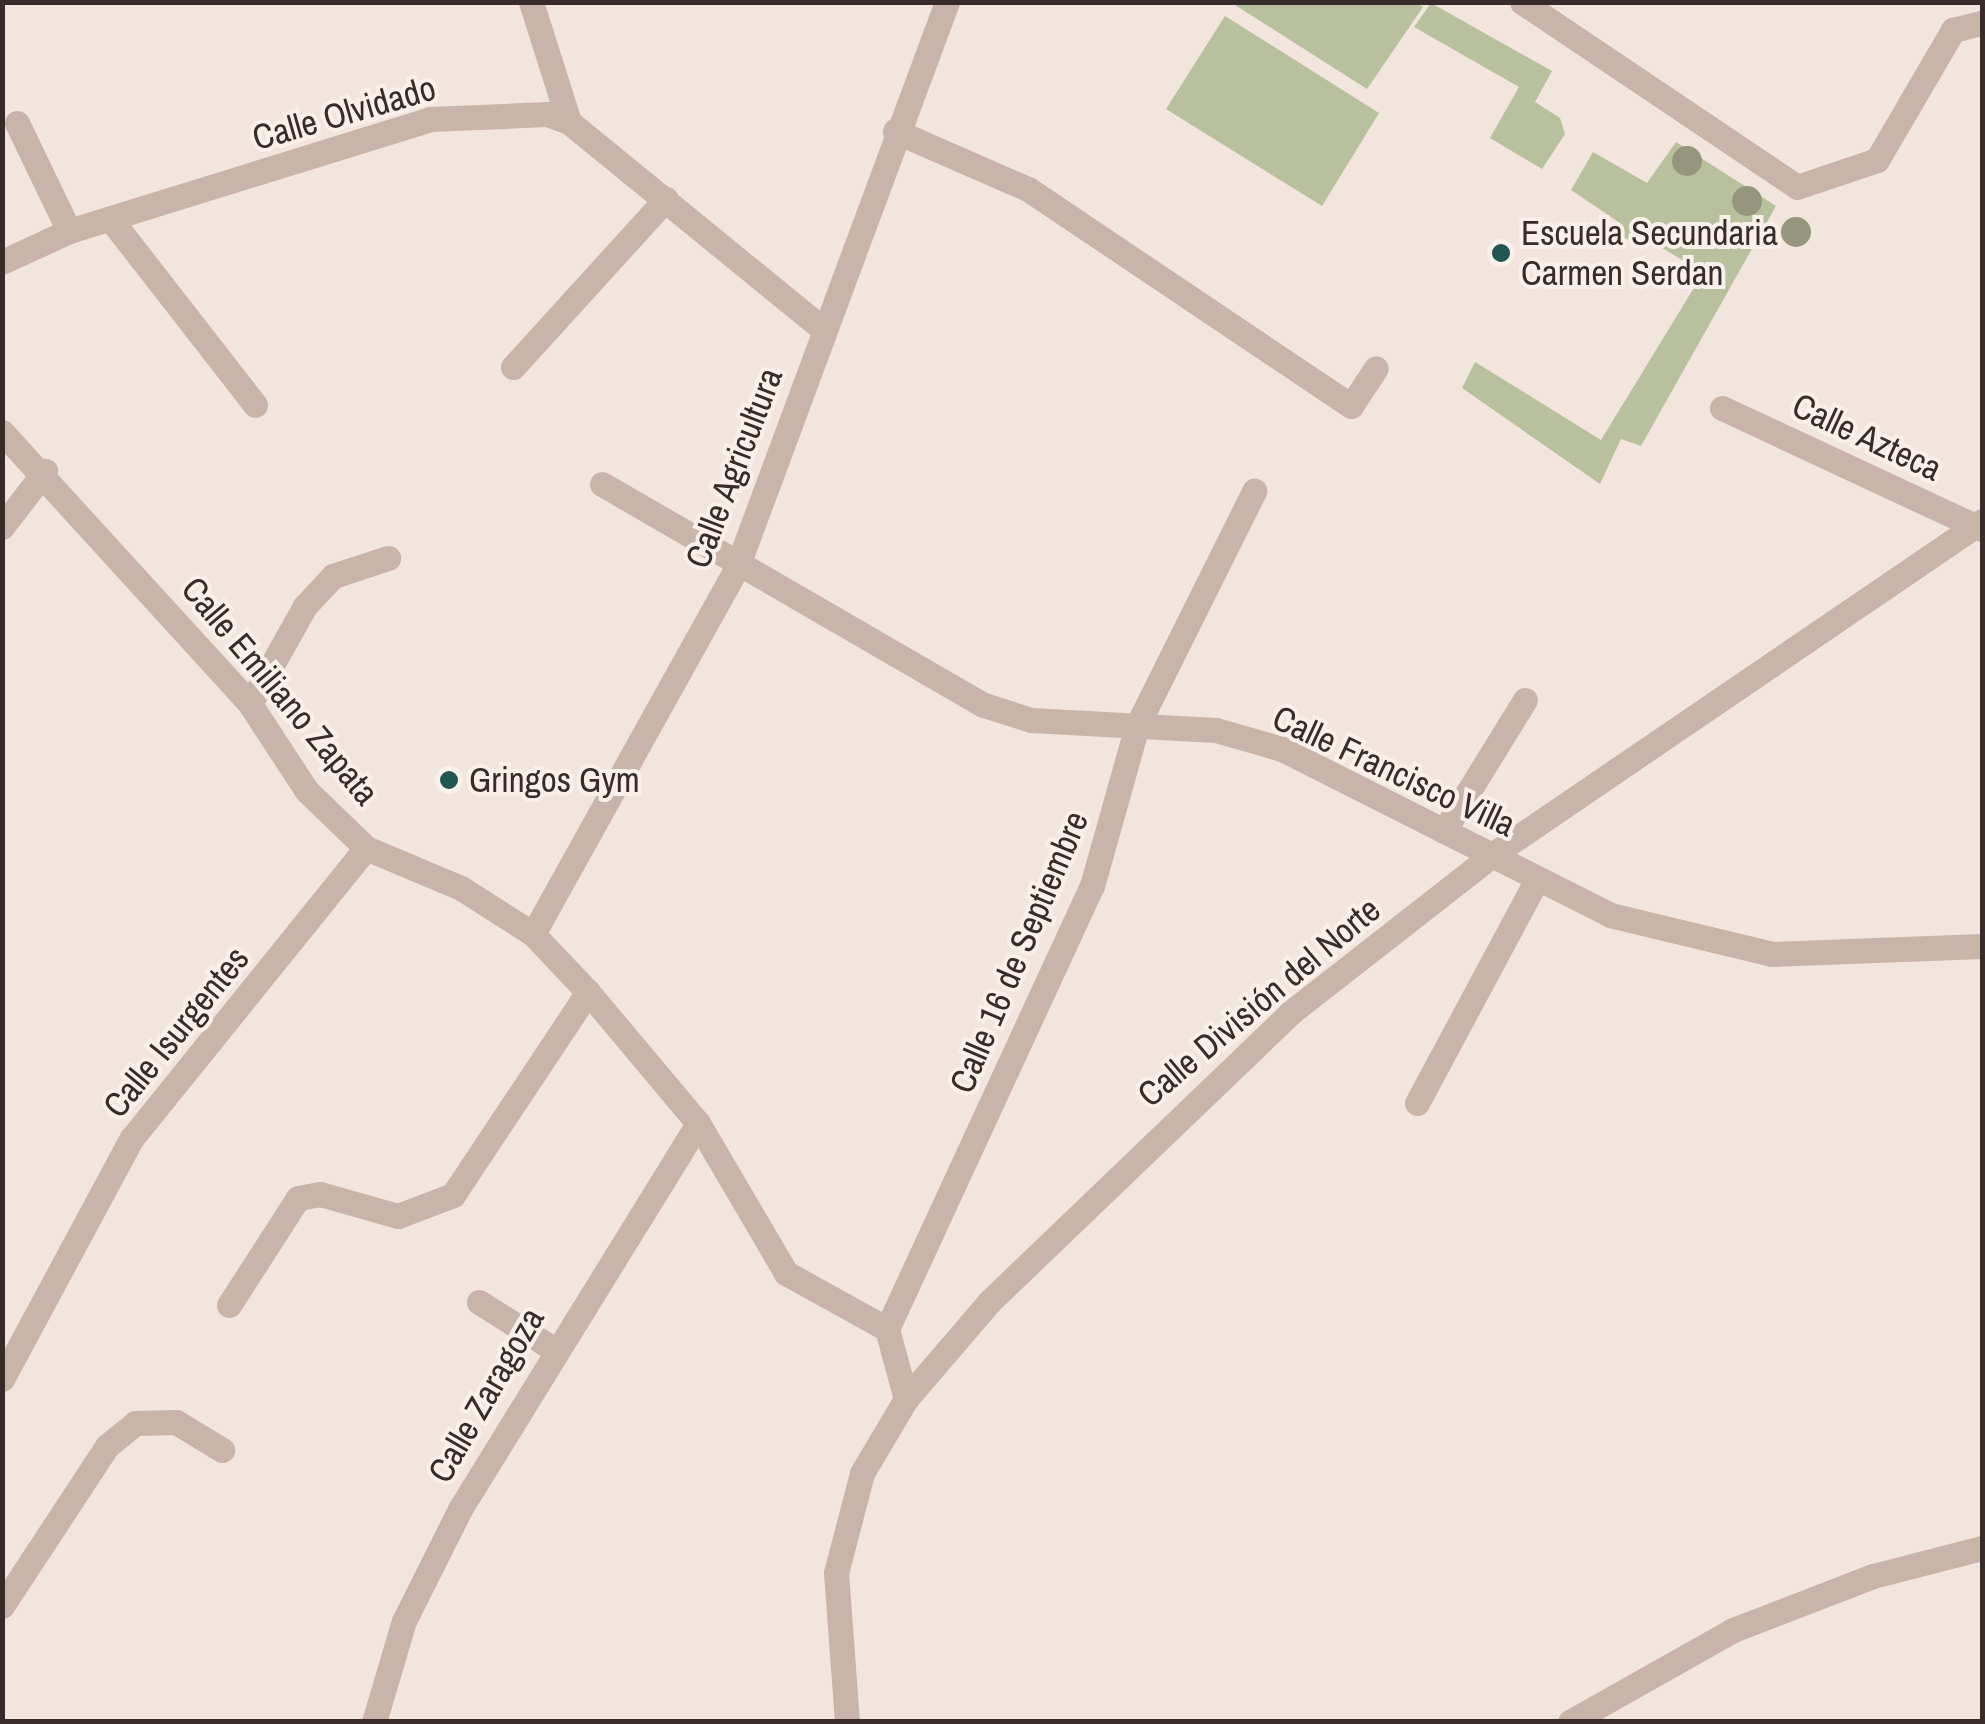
<!DOCTYPE html>
<meta charset="utf-8">
<style>
body{margin:0}
#map{position:relative;width:1985px;height:1724px;overflow:hidden;background:#f1e5dd;font-family:"Archivo Narrow",sans-serif}
div>[style]{position:absolute}
.green>*{inset:0;background:#b9c09e}
.minor>*{height:25px;margin:-12.5px;padding:0 12.5px;transform-origin:12.5px;border-radius:12.5px;background:#c9b4aa}
.trees>*{width:30px;height:30px;margin:-15px;border-radius:50%;background:#96957d}
.dots>*{width:28px;height:28px;translate:-50% -50%;box-sizing:border-box;border:5px solid #f9f0ea;border-radius:50%}
span{translate:-50% -50%;white-space:nowrap;text-align:center;line-height:1.15;-webkit-text-stroke:8px #f9f0ea;paint-order:stroke}
.street-label{font-size:35px;color:#372c29}
.poi-label{font-size:35px;color:#372c29}
.left{translate:0 -50%;text-align:left}
.frame{position:absolute;inset:0;border:5px solid #372c29;pointer-events:none}
</style>
<div id="map">
<div class="green">
<i style="clip-path:polygon(1416px 3px,1423px 7px,1367px 89px,1232px 3px)"></i>
<i style="clip-path:polygon(1431px 3px,1552px 71px,1535px 102px,1560px 118px,1565px 134px,1542px 169px,1490px 138px,1519px 87px,1414px 27px)"></i>
<i style="clip-path:polygon(1225px 16px,1379px 113px,1322px 206px,1166px 109px)"></i>
<i style="clip-path:polygon(1676px 142px,1776px 206px,1641px 446px,1621px 439px,1600px 484px,1462px 388px,1475px 362px,1601px 440px,1703px 273px,1635px 231px,1626px 241px,1614px 233px,1620px 223px,1571px 190px,1593px 152px,1647px 183px)"></i>
</div>
<div class="minor">
<i style="left:531px;top:2px;width:126px;rotate:72.4deg"></i>
<i style="left:1522px;top:2px;width:331px;rotate:33.9deg"></i>
<i style="left:1797px;top:187px;width:84px;rotate:-18.6deg"></i>
<i style="left:1877px;top:160px;width:151px;rotate:-59.7deg"></i>
<i style="left:1953px;top:30px;width:30px;rotate:-14deg"></i>
<i style="left:17px;top:123px;width:120px;rotate:64.3deg"></i>
<i style="left:895px;top:131px;width:145px;rotate:23.6deg"></i>
<i style="left:1028px;top:189px;width:389px;rotate:33.9deg"></i>
<i style="left:1351px;top:406px;width:45px;rotate:-56.7deg"></i>
<i style="left:112px;top:221px;width:233px;rotate:52.1deg"></i>
<i style="left:2px;top:262px;width:74px;rotate:-24.8deg"></i>
<i style="left:69px;top:231px;width:378px;rotate:-17.2deg"></i>
<i style="left:430px;top:119px;width:117px;rotate:-2.4deg"></i>
<i style="left:547px;top:114px;width:23px;rotate:20deg"></i>
<i style="left:569px;top:122px;width:329px;rotate:39.2deg"></i>
<i style="left:513px;top:367px;width:227px;rotate:-47.7deg"></i>
<i style="left:1722px;top:408px;width:287px;rotate:25deg"></i>
<i style="left:2px;top:432px;width:368px;rotate:47.6deg"></i>
<i style="left:250px;top:704px;width:104px;rotate:56.8deg"></i>
<i style="left:307px;top:791px;width:82px;rotate:44deg"></i>
<i style="left:366px;top:848px;width:103px;rotate:22.8deg"></i>
<i style="left:461px;top:888px;width:85px;rotate:32.6deg"></i>
<i style="left:533px;top:934px;width:80px;rotate:46.5deg"></i>
<i style="left:588px;top:992px;width:171px;rotate:50deg"></i>
<i style="left:698px;top:1123px;width:174px;rotate:59.6deg"></i>
<i style="left:786px;top:1273px;width:115px;rotate:29deg"></i>
<i style="left:887px;top:1329px;width:73px;rotate:74.8deg"></i>
<i style="left:602px;top:484px;width:441px;rotate:30.1deg"></i>
<i style="left:984px;top:705px;width:49px;rotate:17.7deg"></i>
<i style="left:1031px;top:720px;width:185px;rotate:3.1deg"></i>
<i style="left:1216px;top:730px;width:69px;rotate:16.1deg"></i>
<i style="left:1282px;top:749px;width:368px;rotate:26.8deg"></i>
<i style="left:1610px;top:915px;width:167px;rotate:13.5deg"></i>
<i style="left:1772px;top:954px;width:210px;rotate:-2.2deg"></i>
<i style="left:2px;top:527px;width:71px;rotate:-52.5deg"></i>
<i style="left:250px;top:704px;width:112px;rotate:-60.7deg"></i>
<i style="left:305px;top:606px;width:41px;rotate:-47deg"></i>
<i style="left:333px;top:576px;width:58px;rotate:-18.1deg"></i>
<i style="left:1444px;top:831px;width:154px;rotate:-58.3deg"></i>
<i style="left:533px;top:934px;width:417px;rotate:-60.9deg"></i>
<i style="left:736px;top:570px;width:606px;rotate:-69.62deg"></i>
<i style="left:1417px;top:1103px;width:254px;rotate:-61.8deg"></i>
<i style="left:479px;top:1302px;width:86px;rotate:32.2deg"></i>
<i style="left:229px;top:1305px;width:127px;rotate:-57.2deg"></i>
<i style="left:298px;top:1198px;width:22px;rotate:-10deg"></i>
<i style="left:320px;top:1194px;width:81px;rotate:15.8deg"></i>
<i style="left:398px;top:1216px;width:59px;rotate:-20.9deg"></i>
<i style="left:453px;top:1195px;width:244px;rotate:-56.4deg"></i>
<i style="left:887px;top:1329px;width:488px;rotate:-65.2deg"></i>
<i style="left:1092px;top:886px;width:166px;rotate:-74.3deg"></i>
<i style="left:1137px;top:726px;width:263px;rotate:-63.5deg"></i>
<i style="left:2px;top:1379px;width:274px;rotate:-61.7deg"></i>
<i style="left:132px;top:1138px;width:373px;rotate:-51.1deg"></i>
<i style="left:2px;top:1606px;width:191px;rotate:-56.7deg"></i>
<i style="left:107px;top:1446px;width:36px;rotate:-39deg"></i>
<i style="left:135px;top:1423px;width:41px;rotate:-1.4deg"></i>
<i style="left:176px;top:1422px;width:54px;rotate:31.3deg"></i>
<i style="left:374px;top:1722px;width:105px;rotate:-73.5deg"></i>
<i style="left:404px;top:1621px;width:125px;rotate:-63.4deg"></i>
<i style="left:460px;top:1509px;width:453px;rotate:-58.3deg"></i>
<i style="left:847px;top:1722px;width:149px;rotate:-94.2deg"></i>
<i style="left:836px;top:1573px;width:103px;rotate:-75.4deg"></i>
<i style="left:862px;top:1473px;width:86px;rotate:-59.3deg"></i>
<i style="left:906px;top:1399px;width:128px;rotate:-49.4deg"></i>
<i style="left:989px;top:1302px;width:417px;rotate:-43.8deg"></i>
<i style="left:1290px;top:1013px;width:256px;rotate:-38deg"></i>
<i style="left:1492px;top:855px;width:593px;rotate:-34.28deg"></i>
<i style="left:1570px;top:1722px;width:187px;rotate:-29.4deg"></i>
<i style="left:1733px;top:1630px;width:150px;rotate:-21.1deg"></i>
<i style="left:1873px;top:1576px;width:113px;rotate:-14.4deg"></i>
</div>
<div class="trees">
<i style="left:1687px;top:161px"></i>
<i style="left:1747px;top:201px"></i>
<i style="left:1796px;top:232px"></i>
</div>
<div class="dots">
<i style="left:1501px;top:253px;background:#205753"></i>
<i style="left:449px;top:780px;background:#205753"></i>
</div>
<div class="street-label">
<span style="left:344px;top:113px;rotate:-16deg">Calle Olvidado</span>
<span style="left:1867px;top:437px;rotate:25deg">Calle Azteca</span>
<span style="left:734px;top:468px;rotate:-69deg">Calle Agricultura</span>
<span style="left:280px;top:691px;rotate:50deg">Calle Emiliano Zapata</span>
<span style="left:1394px;top:771px;rotate:25deg">Calle Francisco Villa</span>
<span style="left:1019px;top:952px;rotate:-67deg">Calle 16 de Septiembre</span>
<span style="left:1259px;top:1002px;rotate:-40deg">Calle División del Norte</span>
<span style="left:176px;top:1032px;rotate:-51deg">Calle Isurgentes</span>
<span style="left:486px;top:1395px;rotate:-60deg">Calle Zaragoza</span>
</div>
<div class="poi-label">
<span class="left" style="left:1521px;top:253px">Escuela Secundaria<br>Carmen Serdan</span>
<span class="left" style="left:469px;top:780px">Gringos Gym</span>
</div>
<div class="frame"></div>
</div>
